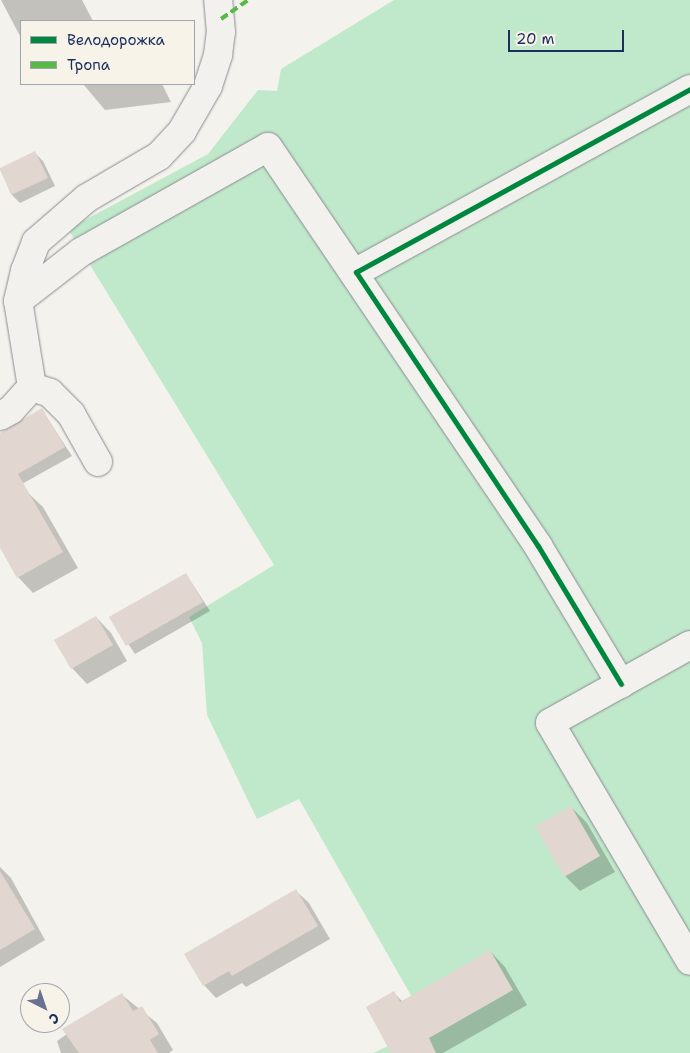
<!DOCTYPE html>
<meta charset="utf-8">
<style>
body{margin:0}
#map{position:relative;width:690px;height:1053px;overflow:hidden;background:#f4f2ec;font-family:"Shantell Sans",sans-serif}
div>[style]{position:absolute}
.green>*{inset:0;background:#c0e8ca}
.shadow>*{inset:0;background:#0003}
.building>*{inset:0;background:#e1d6d0}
.roads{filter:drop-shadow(0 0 1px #898c92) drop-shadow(0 0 1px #898c92)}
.minor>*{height:28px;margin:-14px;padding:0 14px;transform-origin:14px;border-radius:14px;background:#f2f1ed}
.quiet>*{height:4px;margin-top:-2px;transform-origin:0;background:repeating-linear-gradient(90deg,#58b947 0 8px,transparent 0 12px)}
.cycleway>*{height:5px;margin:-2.5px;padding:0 2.5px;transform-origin:2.5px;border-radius:2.5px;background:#00873e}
span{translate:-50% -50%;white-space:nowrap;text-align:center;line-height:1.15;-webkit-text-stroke:4px #f7f3e8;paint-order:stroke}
.legend{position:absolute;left:20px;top:20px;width:175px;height:65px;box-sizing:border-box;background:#f7f3e8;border:1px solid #9fa5b1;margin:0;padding:6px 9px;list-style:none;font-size:15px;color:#1b2f5e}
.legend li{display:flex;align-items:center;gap:10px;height:25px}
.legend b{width:25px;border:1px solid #9fa5b1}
.north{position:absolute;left:20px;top:983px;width:50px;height:50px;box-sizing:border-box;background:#f7f3e8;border:1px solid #9fa5b1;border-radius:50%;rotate:139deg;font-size:14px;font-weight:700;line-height:20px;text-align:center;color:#1b2f5e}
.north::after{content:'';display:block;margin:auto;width:18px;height:22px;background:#677390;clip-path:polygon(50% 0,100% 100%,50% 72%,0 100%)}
.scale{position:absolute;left:508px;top:30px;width:116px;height:22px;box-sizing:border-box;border:2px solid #1b2f5e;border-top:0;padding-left:6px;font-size:15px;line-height:18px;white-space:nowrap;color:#1b2f5e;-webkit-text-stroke:4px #f7f3e8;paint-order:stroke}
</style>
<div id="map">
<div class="green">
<i style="clip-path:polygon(394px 0,690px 0,690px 1053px,373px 1053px,429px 1027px,299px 799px,257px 819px,207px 715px,202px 643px,189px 617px,274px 565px,68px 229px,208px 154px,258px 90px,277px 91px,281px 69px)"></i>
</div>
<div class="shadow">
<i style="clip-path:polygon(1px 0,82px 0,93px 21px,21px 21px,21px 38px)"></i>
<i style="clip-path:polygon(83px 84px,162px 84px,171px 102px,105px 110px)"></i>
<i style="clip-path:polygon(35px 153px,43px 161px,55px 186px,20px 203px,12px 195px,0 169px)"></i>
<i style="clip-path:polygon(42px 410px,72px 456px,4px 494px,0 490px,0 449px)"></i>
<i style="clip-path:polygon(27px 492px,43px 507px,78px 568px,33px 593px,18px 577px,0 546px,0 507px)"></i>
<i style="clip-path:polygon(186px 574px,210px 611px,135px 654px,110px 617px)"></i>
<i style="clip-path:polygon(96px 617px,111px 633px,127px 661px,87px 684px,72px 668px)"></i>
<i style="clip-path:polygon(571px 807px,587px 823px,615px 872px,580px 891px,565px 876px)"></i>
<i style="clip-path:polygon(0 867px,11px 878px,45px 940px,0 967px)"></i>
<i style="clip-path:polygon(296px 891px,309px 903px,330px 939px,246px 987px,242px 983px,216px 998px,204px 985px)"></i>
<i style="clip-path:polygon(490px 951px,505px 967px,527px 1005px,443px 1053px,392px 1053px,394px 993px,403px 1002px)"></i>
<i style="clip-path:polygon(122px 995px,157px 1023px,173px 1050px,169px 1053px,61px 1053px,57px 1041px)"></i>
</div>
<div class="building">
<i style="clip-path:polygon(35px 151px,48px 178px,11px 195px,0 168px)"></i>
<i style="clip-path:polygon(42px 408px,65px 447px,18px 474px,63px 552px,17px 578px,0 548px,0 433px)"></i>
<i style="clip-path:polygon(186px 573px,203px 602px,126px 646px,109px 617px)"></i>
<i style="clip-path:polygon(96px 616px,113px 645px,71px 669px,54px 640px)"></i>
<i style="clip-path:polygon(571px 806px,600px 856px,564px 877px,535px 826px)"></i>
<i style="clip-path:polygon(0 871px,35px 929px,0 950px)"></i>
<i style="clip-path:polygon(296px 889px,318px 926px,232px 976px,229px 971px,203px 986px,184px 954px)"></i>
<i style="clip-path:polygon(490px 950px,513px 990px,429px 1038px,436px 1053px,391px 1053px,366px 1007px,394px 991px,400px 1002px)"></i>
<i style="clip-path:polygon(122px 993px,133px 1011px,142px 1006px,159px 1034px,150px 1040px,158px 1053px,79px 1053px,62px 1029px)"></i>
</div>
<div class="roads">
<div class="minor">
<i style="left:356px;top:272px;width:381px;rotate:-28.7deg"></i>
<i style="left:18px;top:301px;width:80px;rotate:-37.9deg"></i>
<i style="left:81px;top:252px;width:214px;rotate:-29.3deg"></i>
<i style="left:268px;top:147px;width:482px;rotate:55.9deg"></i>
<i style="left:538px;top:546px;width:161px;rotate:59deg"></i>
<i style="left:32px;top:387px;width:19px;rotate:18deg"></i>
<i style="left:50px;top:393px;width:30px;rotate:45deg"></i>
<i style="left:71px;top:414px;width:55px;rotate:60.6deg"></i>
<i style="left:0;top:416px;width:13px;rotate:-29deg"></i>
<i style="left:11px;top:410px;width:31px;rotate:-48deg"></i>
<i style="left:32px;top:387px;width:87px;rotate:-99.2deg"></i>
<i style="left:18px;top:301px;width:31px;rotate:-77deg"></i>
<i style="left:25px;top:271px;width:31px;rotate:-69deg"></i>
<i style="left:36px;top:242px;width:67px;rotate:-40.8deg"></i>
<i style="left:87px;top:198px;width:83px;rotate:-30.3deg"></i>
<i style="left:159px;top:156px;width:34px;rotate:-47deg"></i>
<i style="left:182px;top:131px;width:52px;rotate:-60deg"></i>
<i style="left:208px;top:86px;width:33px;rotate:-72deg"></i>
<i style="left:218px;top:55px;width:23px;rotate:-83deg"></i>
<i style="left:221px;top:32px;width:32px;rotate:-95deg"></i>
<i style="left:690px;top:645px;width:160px;rotate:150.9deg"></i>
<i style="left:550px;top:723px;width:276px;rotate:59.5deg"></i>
</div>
</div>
<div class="quiet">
<i style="left:221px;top:19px;width:33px;rotate:-35deg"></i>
</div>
<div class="cycleway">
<i style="left:621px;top:684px;width:161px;rotate:-121deg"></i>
<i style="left:538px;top:546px;width:329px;rotate:-123.6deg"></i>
<i style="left:356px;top:272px;width:381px;rotate:-28.7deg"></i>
</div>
<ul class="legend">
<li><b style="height:6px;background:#00873e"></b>Велодорожка</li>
<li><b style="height:6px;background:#58b947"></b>Тропа</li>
</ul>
<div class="north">С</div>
<div class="scale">20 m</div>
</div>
